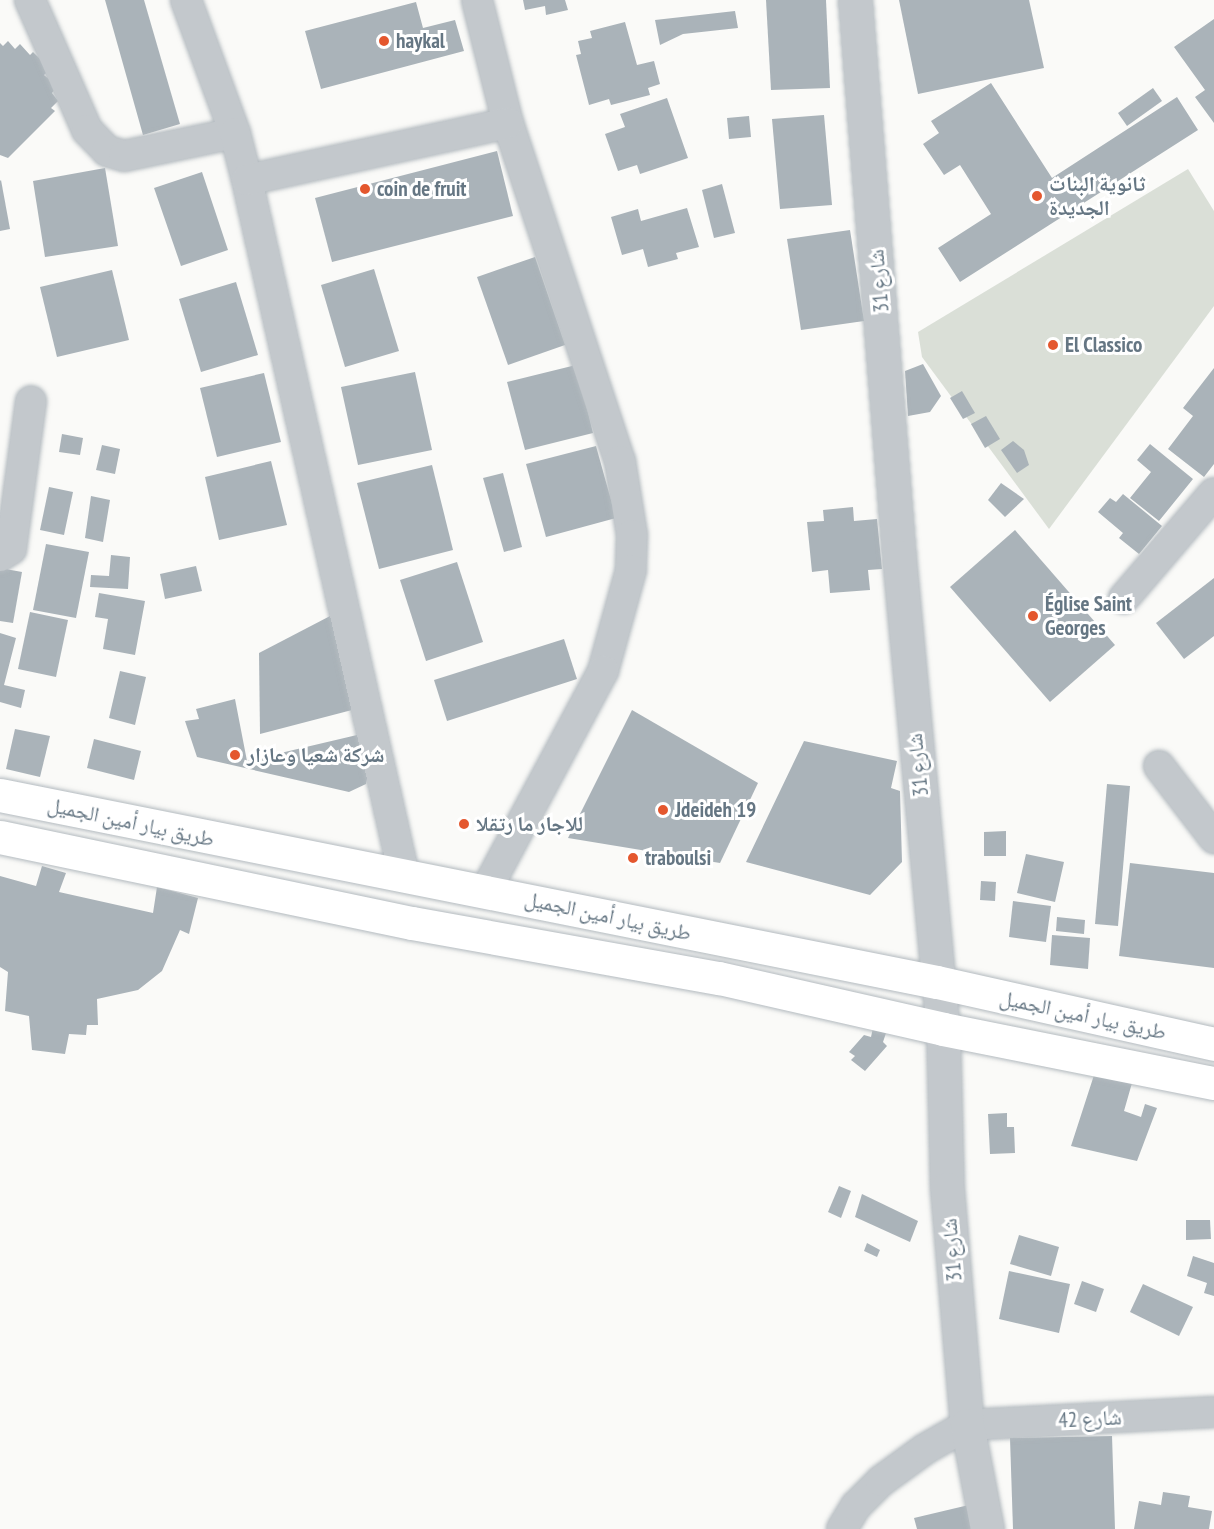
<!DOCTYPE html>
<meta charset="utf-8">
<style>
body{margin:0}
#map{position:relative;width:1214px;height:1529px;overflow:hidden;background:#fafaf8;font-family:"PT Sans Narrow","Noto Naskh Arabic",sans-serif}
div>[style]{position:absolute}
.green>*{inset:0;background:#dadfd7}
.building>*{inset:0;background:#aab3b9}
.roads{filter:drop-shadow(0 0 2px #b3babf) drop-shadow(0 0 2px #b3babf)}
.minor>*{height:30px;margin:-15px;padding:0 15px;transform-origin:15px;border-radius:15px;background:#c3c8cc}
.tertiary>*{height:33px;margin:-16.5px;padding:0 16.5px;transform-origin:16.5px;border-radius:16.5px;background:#c3c8cc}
.secondary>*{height:33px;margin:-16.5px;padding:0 16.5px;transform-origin:16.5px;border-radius:16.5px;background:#fff}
.dots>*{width:16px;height:16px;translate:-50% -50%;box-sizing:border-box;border:3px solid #fff;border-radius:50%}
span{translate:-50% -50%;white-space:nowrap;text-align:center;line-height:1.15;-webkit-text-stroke:6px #fff;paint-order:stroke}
.poi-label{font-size:21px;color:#657683;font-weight:700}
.left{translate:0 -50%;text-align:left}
.street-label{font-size:21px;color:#657683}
</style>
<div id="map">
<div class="green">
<i style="clip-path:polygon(1188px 169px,1214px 211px,1214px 306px,1049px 529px,922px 357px,918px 332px)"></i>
</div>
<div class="building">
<i style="clip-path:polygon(105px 0,144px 0,180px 124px,143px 135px)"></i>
<i style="clip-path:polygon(523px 0,565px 0,568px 10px,546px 15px,545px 6px,525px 10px)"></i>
<i style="clip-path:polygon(766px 0,826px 0,830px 88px,771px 90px)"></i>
<i style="clip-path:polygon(899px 0,1029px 0,1044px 68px,918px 94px)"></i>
<i style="clip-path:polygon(416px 2px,423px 28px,455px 20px,464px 51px,321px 89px,305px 31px)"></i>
<i style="clip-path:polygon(735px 11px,738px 28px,683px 34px,660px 45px,655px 20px)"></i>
<i style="clip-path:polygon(1214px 19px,1214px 123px,1195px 97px,1205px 90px,1174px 47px)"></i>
<i style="clip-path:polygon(625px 22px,637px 65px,654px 61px,660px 84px,648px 88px,650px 95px,611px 105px,609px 99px,589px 105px,576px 55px,581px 54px,578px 41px,592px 38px,590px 31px)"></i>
<i style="clip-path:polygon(8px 41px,15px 49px,20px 44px,30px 55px,33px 52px,50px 69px,44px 75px,57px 86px,52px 93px,58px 101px,51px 108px,55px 111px,8px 158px,0 155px,0 43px,3px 46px)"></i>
<i style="clip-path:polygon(991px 83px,1052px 178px,1177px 97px,1198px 130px,960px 282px,938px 248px,991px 214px,960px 165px,944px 175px,923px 144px,939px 133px,931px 121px)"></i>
<i style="clip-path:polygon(1153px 88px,1162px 101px,1127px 126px,1118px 113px)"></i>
<i style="clip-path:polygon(667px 98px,688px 158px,640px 174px,637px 165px,618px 171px,605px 134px,625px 127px,620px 114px)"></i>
<i style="clip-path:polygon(824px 115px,832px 205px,780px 209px,772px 119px)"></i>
<i style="clip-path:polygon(749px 116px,751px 137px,729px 139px,727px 118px)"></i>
<i style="clip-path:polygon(497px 151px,513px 216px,332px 262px,315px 198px)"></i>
<i style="clip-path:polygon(105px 168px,118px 246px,45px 257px,33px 181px)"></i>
<i style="clip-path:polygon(202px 172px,228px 250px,181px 266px,154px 188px)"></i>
<i style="clip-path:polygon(1px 180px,10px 229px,0 231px,0 181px)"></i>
<i style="clip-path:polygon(722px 184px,735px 233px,714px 238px,702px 190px)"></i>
<i style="clip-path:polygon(687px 208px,699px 247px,676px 253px,678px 259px,648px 267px,643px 249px,622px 255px,611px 217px,638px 209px,641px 221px)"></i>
<i style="clip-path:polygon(850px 230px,864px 321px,801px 330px,787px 239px)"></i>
<i style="clip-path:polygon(535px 257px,565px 345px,508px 365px,477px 277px)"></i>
<i style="clip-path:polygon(374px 269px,399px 351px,345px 367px,321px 285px)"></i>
<i style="clip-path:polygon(112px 270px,129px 340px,57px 357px,40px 287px)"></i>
<i style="clip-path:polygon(236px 282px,258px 355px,201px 372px,179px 299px)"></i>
<i style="clip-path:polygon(923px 364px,941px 396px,930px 412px,908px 416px,905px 371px)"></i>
<i style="clip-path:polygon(576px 365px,593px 433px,525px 450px,507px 382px)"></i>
<i style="clip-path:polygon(1214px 368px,1214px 464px,1204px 477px,1168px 449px,1193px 416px,1183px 408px)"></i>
<i style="clip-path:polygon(415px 372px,432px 450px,358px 465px,341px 387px)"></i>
<i style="clip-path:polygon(264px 373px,281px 442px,217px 457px,200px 388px)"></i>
<i style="clip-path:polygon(962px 391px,975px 413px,963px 419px,950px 398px)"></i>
<i style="clip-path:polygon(986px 416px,1000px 439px,985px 448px,971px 424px)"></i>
<i style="clip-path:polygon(62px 434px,83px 438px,80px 455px,59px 452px)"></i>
<i style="clip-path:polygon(1013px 441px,1024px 450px,1029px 465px,1017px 473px,1001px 450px)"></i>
<i style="clip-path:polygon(1150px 444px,1193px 479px,1159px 521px,1130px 498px,1151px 472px,1137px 460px)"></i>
<i style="clip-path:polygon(102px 445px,120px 449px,115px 474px,96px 470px)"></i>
<i style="clip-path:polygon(596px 446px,616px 518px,546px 537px,526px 464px)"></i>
<i style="clip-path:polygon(271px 461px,287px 525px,219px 540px,205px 477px)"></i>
<i style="clip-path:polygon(432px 465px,453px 550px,379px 569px,357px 483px)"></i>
<i style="clip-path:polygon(503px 473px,522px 547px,504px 552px,483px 478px)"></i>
<i style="clip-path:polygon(1001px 483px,1024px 499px,1005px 517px,988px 500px)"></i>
<i style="clip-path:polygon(49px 487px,73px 492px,64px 535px,40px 530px)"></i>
<i style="clip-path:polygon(1123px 494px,1162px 526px,1139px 554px,1119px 538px,1123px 533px,1098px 512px,1110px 498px,1116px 502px)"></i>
<i style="clip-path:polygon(91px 496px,110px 500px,103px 542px,85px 538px)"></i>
<i style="clip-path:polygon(853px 507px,854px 521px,877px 519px,882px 569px,868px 570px,870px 590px,830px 593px,828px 570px,812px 572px,807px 522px,824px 521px,823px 510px)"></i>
<i style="clip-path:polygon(1015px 530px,1115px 645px,1050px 702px,950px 587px)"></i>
<i style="clip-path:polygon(46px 544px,89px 552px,76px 618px,33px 610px)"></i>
<i style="clip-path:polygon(111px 555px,130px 557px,128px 589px,90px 587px,91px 575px,109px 576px)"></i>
<i style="clip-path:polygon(457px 562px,483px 642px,426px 661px,400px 580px)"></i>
<i style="clip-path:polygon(196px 566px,202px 591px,165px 599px,160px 574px)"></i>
<i style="clip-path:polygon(0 568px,22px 572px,13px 623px,0 621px)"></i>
<i style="clip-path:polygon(1214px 578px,1214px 636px,1184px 659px,1156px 623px)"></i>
<i style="clip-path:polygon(99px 593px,145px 601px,135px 655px,103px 649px,108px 619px,95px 617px)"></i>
<i style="clip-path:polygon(30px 612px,68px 620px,56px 677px,18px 669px)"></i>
<i style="clip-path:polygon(332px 615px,352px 710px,260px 734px,259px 653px)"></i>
<i style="clip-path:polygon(0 633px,16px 638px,4px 685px,25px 690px,21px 708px,0 702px)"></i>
<i style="clip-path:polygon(564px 639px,577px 679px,447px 721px,434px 680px)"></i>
<i style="clip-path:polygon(120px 671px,146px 677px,135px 725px,109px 718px)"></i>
<i style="clip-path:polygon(235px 699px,247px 761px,357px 735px,368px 773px,366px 784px,349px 792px,197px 757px,185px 721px,199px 719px,196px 709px)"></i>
<i style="clip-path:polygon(632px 710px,758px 783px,720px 863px,568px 838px)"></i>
<i style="clip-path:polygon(15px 729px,50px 736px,40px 777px,6px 769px)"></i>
<i style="clip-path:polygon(94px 739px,141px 751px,134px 780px,87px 768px)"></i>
<i style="clip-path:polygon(804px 741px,897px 761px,891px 788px,900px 791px,902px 862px,870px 895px,746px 862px)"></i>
<i style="clip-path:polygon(1107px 784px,1130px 786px,1118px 926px,1095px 924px)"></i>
<i style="clip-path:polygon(1006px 831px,1006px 856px,984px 856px,984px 832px)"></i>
<i style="clip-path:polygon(1026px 854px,1064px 862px,1055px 902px,1017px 893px)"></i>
<i style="clip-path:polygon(1130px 863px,1214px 873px,1214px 968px,1119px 956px)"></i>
<i style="clip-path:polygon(42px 866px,66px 873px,59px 892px,153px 913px,157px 887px,198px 898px,189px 934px,180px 930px,162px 971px,138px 990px,97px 999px,98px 1025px,87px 1025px,86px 1035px,69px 1034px,65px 1054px,32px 1050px,29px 1016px,5px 1011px,8px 972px,0 967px,0 876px,36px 886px)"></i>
<i style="clip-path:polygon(981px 881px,996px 882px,995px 901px,980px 900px)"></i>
<i style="clip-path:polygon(1013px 901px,1051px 906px,1046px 942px,1009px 937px)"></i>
<i style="clip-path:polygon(1057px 917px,1085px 920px,1084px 934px,1056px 931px)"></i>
<i style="clip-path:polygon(1052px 935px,1090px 938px,1088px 969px,1050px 965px)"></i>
<i style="clip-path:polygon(873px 1028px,886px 1033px,883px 1042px,887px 1046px,865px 1071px,851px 1060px,855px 1056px,849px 1052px,864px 1035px,871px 1037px)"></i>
<i style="clip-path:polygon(1095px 1072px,1132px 1083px,1124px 1111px,1141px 1117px,1145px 1104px,1157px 1108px,1137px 1161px,1071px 1146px)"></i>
<i style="clip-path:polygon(1007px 1113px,1007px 1127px,1014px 1127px,1015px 1153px,990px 1154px,988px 1114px)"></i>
<i style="clip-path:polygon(839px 1186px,851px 1191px,841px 1218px,828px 1212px)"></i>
<i style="clip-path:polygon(862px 1194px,918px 1221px,910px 1242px,855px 1217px)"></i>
<i style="clip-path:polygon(1186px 1220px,1210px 1220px,1211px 1239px,1186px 1240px)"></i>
<i style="clip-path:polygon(1019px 1235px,1059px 1247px,1051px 1276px,1010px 1264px)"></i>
<i style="clip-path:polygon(867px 1243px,880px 1250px,877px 1257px,864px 1251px)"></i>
<i style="clip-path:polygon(1193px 1256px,1214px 1263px,1214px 1296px,1204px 1293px,1207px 1283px,1187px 1276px)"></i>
<i style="clip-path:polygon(1009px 1271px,1070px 1284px,1059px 1333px,999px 1319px)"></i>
<i style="clip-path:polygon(1082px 1281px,1104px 1289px,1096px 1312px,1074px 1304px)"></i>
<i style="clip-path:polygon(1143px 1284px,1193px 1307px,1179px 1336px,1130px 1312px)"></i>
<i style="clip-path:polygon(1112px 1436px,1115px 1529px,1013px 1529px,1010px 1438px)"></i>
<i style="clip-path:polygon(1163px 1492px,1190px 1496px,1188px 1507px,1212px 1511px,1209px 1529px,1134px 1529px,1139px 1501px,1161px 1505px)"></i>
<i style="clip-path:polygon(973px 1504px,979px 1529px,917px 1529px,914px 1518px)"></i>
</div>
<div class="roads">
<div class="minor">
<i style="left:30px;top:0;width:142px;rotate:66.3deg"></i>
<i style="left:87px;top:130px;width:29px;rotate:46deg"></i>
<i style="left:107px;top:151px;width:18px;rotate:16deg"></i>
<i style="left:124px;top:156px;width:113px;rotate:-11.7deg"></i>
<i style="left:186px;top:0;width:142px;rotate:69.8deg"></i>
<i style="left:235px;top:133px;width:49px;rotate:75.7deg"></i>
<i style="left:247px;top:180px;width:713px;rotate:77.27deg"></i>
<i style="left:477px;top:0;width:127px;rotate:75.9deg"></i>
<i style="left:508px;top:123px;width:356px;rotate:71.7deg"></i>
<i style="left:620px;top:461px;width:75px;rotate:80.8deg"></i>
<i style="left:632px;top:535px;width:35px;rotate:92deg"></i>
<i style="left:631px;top:570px;width:105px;rotate:105.5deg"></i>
<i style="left:603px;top:671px;width:248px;rotate:118.1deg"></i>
<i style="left:247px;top:180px;width:267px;rotate:-12.3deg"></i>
<i style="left:0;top:556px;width:13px;rotate:-32deg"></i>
<i style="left:11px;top:549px;width:149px;rotate:-82.3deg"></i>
<i style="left:1124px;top:598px;width:138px;rotate:-49.4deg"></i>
<i style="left:1159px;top:766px;width:91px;rotate:52.6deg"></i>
<i style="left:842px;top:1529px;width:27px;rotate:-59deg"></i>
<i style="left:856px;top:1506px;width:35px;rotate:-45deg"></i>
<i style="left:881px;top:1481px;width:54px;rotate:-36deg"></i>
<i style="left:925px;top:1449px;width:48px;rotate:-29.7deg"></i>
<i style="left:967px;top:1425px;width:247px;rotate:-3deg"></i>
</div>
<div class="tertiary">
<i style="left:855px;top:0;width:559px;rotate:85.48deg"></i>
<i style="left:899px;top:557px;width:474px;rotate:84.7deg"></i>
<i style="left:943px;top:1029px;width:160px;rotate:88.6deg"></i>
<i style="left:947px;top:1189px;width:237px;rotate:85.2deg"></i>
<i style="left:967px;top:1425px;width:106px;rotate:79.1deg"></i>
</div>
<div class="secondary">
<i style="left:0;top:795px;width:955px;rotate:11.29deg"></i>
<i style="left:937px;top:982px;width:284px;rotate:12.6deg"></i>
<i style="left:0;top:837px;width:421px;rotate:11.8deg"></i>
<i style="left:412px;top:923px;width:312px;rotate:10.2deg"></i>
<i style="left:719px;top:978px;width:230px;rotate:12.8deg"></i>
<i style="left:943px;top:1029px;width:276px;rotate:11.3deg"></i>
</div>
</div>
<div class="dots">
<i style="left:384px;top:41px;background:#e4572e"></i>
<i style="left:365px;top:189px;background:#e4572e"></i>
<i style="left:1037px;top:196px;background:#e4572e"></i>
<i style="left:1053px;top:345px;background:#e4572e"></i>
<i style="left:1033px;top:616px;background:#e4572e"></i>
<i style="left:235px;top:755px;background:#e4572e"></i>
<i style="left:663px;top:810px;background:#e4572e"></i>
<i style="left:464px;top:824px;background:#e4572e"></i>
<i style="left:633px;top:858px;background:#e4572e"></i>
</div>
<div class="poi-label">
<span class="left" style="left:396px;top:41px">haykal</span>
<span class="left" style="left:1049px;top:196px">ثانوية البنات<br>الجديدة</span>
<span class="left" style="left:377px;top:189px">coin de fruit</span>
<span class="left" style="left:1065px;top:345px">El Classico</span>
<span class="left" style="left:1045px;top:616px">Église Saint<br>Georges</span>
<span class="left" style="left:247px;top:755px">شركة شعيا وعازار</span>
<span class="left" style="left:675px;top:810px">Jdeideh 19</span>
<span class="left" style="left:476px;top:824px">للاجار ما رتقلا</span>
<span class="left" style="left:645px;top:858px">traboulsi</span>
</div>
<div class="street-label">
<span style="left:879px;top:281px;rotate:-95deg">شارع 31</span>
<span style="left:918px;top:765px;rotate:-96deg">شارع 31</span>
<span style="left:131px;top:822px;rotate:12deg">طريق بيار أمين الجميل</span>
<span style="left:608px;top:916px;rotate:12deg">طريق بيار أمين الجميل</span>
<span style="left:1083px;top:1015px;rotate:12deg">طريق بيار أمين الجميل</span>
<span style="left:952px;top:1250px;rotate:-95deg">شارع 31</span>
<span style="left:1090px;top:1419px;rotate:-3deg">شارع 42</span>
</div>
</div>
